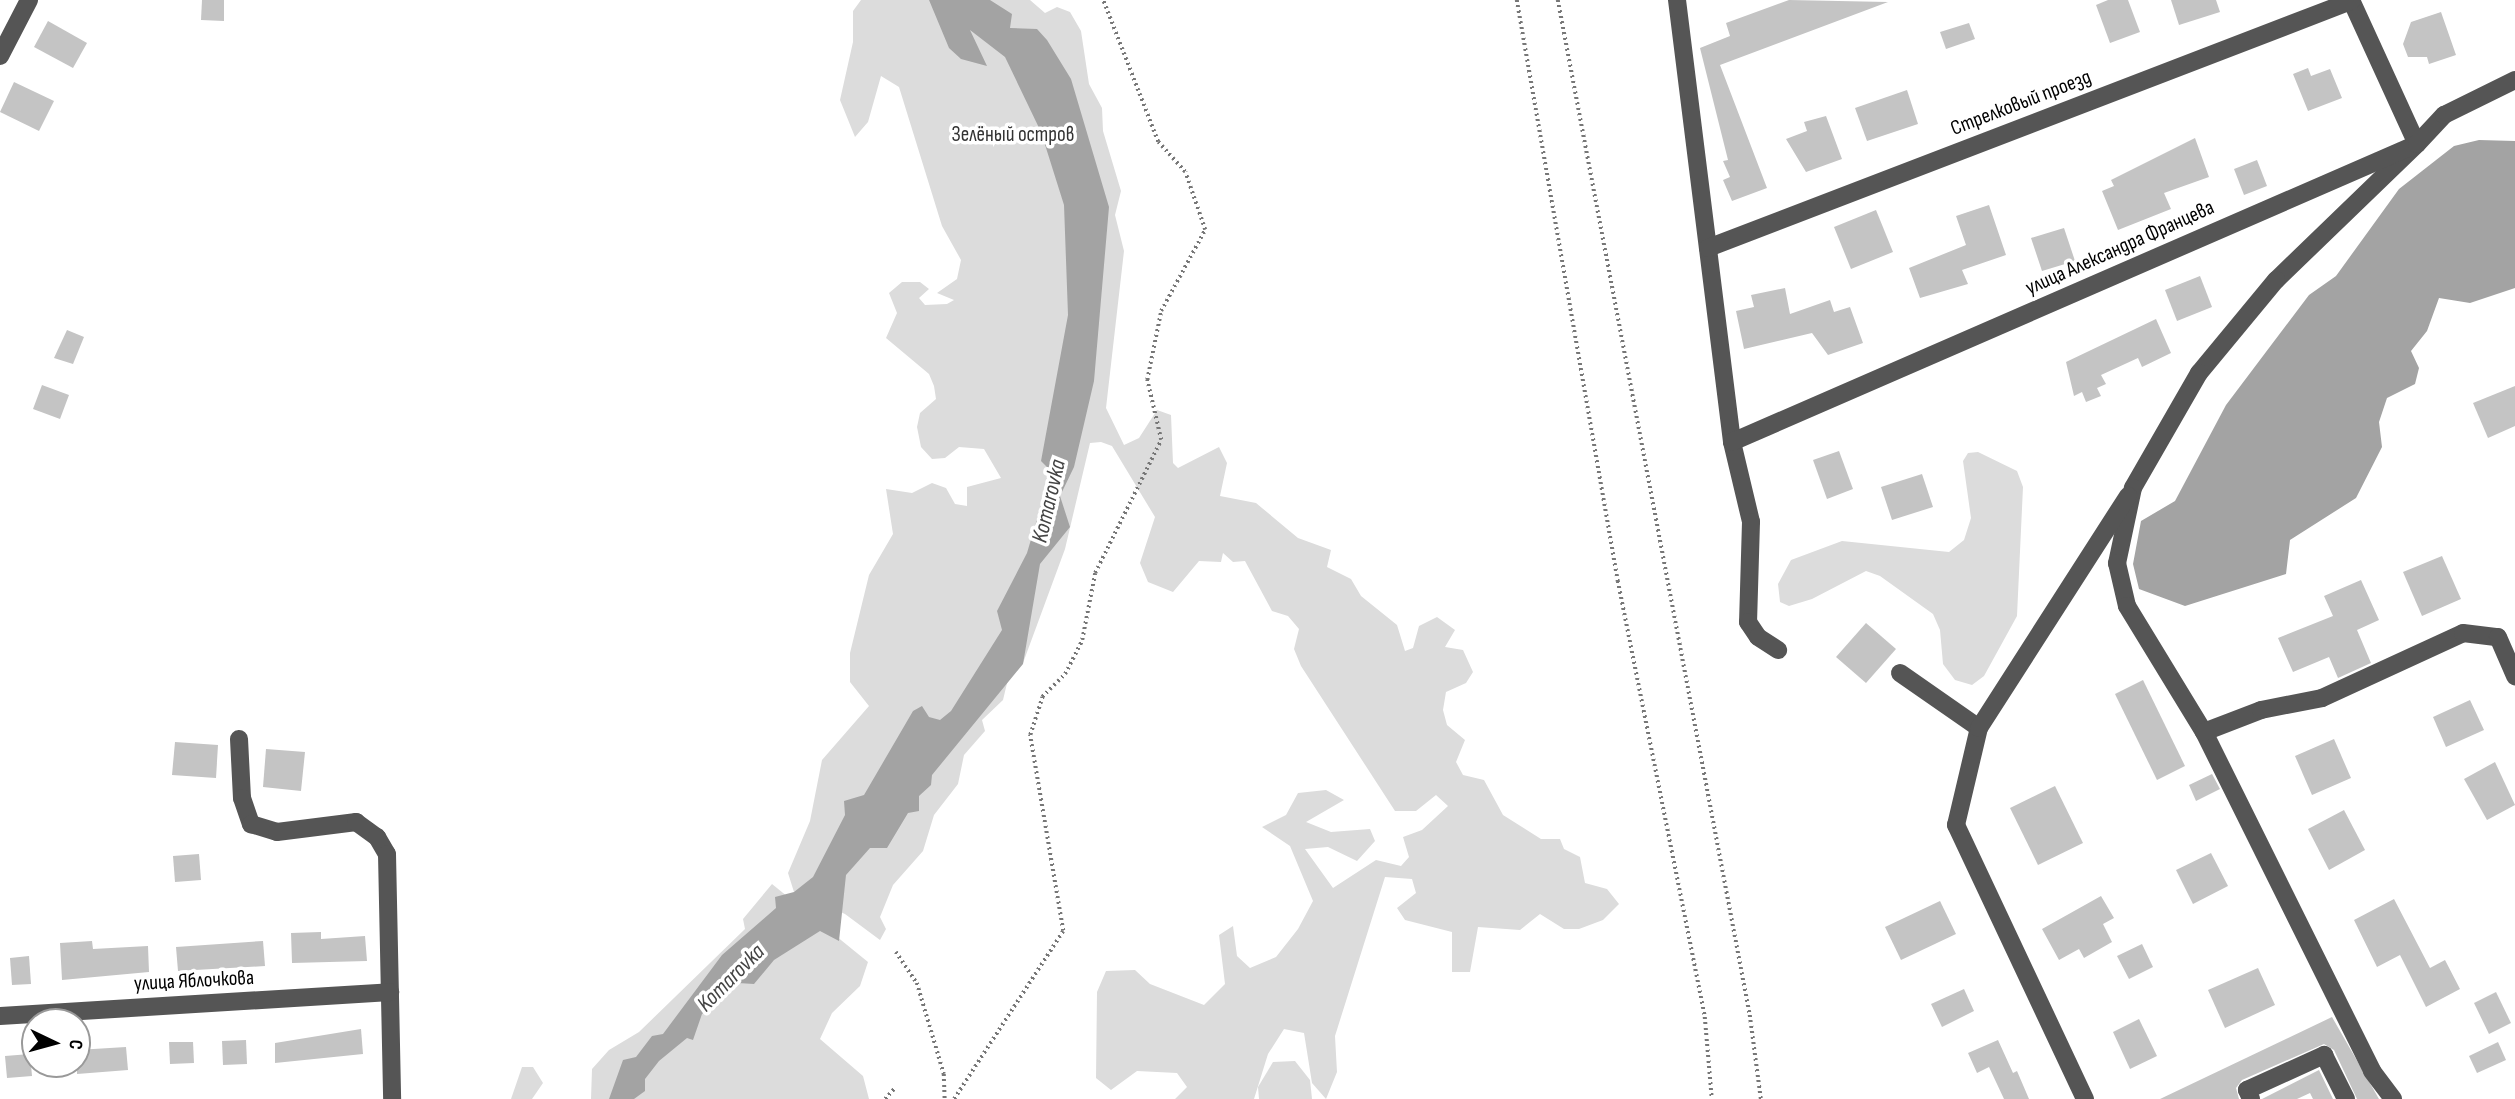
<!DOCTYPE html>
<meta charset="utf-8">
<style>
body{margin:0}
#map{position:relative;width:2515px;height:1099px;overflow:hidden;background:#fff;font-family:"Sofia Sans Condensed",sans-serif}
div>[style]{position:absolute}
.green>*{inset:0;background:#dcdcdc}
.water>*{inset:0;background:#a3a3a3}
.building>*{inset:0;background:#c4c4c4}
.path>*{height:3.5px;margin-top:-1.75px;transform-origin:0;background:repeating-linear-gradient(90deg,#777 0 2px,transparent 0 5.5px)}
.minor>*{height:18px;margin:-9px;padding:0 9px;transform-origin:9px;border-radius:9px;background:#555}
span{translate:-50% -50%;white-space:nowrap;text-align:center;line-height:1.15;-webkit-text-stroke:7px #fff;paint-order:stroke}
.street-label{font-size:21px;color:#000}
.park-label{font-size:21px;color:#333}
.water-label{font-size:23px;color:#444;font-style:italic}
.north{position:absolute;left:21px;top:1008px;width:70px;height:70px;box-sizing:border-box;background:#fff;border:2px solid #999;border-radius:50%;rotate:95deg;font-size:19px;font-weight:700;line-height:28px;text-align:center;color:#000}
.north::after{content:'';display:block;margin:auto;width:24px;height:32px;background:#000;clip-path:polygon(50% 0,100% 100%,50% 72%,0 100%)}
</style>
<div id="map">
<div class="green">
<i style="clip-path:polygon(861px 0,1030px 0,1045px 13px,1057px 7px,1070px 12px,1081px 31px,1089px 84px,1102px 108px,1103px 131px,1121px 191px,1115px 215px,1124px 251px,1106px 408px,1124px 445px,1139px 438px,1157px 410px,1171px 415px,1173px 463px,1178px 468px,1219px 447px,1227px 463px,1220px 496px,1256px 503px,1298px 538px,1331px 550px,1327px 567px,1351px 579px,1361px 596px,1397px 625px,1405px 651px,1413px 648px,1419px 626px,1437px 617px,1455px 630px,1445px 647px,1463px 650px,1473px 672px,1466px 683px,1446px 692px,1443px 710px,1447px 725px,1465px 740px,1456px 762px,1463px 775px,1484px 780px,1503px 815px,1541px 839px,1560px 839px,1564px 849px,1580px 857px,1585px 883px,1607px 889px,1619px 904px,1603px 920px,1579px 929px,1564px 929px,1540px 914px,1520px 930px,1478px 927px,1470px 972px,1452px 972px,1452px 932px,1405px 920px,1397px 908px,1416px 893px,1412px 879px,1385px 877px,1335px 1036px,1337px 1072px,1326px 1099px,1312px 1083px,1304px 1033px,1284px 1029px,1268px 1054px,1254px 1099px,1175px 1099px,1187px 1087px,1177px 1073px,1137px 1071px,1111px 1090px,1096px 1078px,1097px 992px,1106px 971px,1135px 970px,1150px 984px,1204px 1005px,1225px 984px,1219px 935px,1233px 926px,1237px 956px,1250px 968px,1276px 957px,1298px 929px,1313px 901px,1290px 846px,1262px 827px,1286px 815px,1298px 793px,1326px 790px,1344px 800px,1306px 822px,1331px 832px,1370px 829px,1375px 841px,1357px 861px,1328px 847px,1305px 849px,1333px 888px,1376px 860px,1401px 866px,1409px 857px,1403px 837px,1422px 830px,1448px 806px,1436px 795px,1416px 811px,1395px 811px,1301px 666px,1294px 649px,1299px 629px,1288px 616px,1272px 611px,1245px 561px,1233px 562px,1223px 553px,1221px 562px,1199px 561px,1173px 592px,1148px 582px,1140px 563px,1155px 517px,1112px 446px,1101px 442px,1090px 443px,1065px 549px,1023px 663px,1009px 675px,1003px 700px,982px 720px,985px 731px,964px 755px,958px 784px,934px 815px,923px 851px,893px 885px,880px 917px,886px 929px,880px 940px,845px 914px,794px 892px,788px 873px,810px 821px,822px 760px,869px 706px,850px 682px,850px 653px,869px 575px,893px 534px,886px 489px,912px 493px,932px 483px,946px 488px,955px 504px,967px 506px,967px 487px,1001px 478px,984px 449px,959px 447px,945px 458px,932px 459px,921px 447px,917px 427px,920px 413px,936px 399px,934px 386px,929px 374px,886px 338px,897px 313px,889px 293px,902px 282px,920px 282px,929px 289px,919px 298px,925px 305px,947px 304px,954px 300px,937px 293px,957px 279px,961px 260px,942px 226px,899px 87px,881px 76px,868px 122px,855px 137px,840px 100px,853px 42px,853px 11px)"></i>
<i style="clip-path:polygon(1978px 452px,2017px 471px,2023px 487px,2017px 616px,1984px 676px,1972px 685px,1955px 680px,1943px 664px,1940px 630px,1933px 614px,1880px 576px,1866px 571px,1812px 599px,1789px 606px,1780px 602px,1778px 584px,1791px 560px,1842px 541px,1949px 552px,1964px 540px,1971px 518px,1963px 461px,1968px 453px)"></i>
<i style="clip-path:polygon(772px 884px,868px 962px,860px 986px,832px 1013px,820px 1039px,863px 1076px,869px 1099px,591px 1099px,592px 1069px,609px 1050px,639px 1032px,745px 929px,743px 919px)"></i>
<i style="clip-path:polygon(1295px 1061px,1310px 1080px,1312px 1099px,1259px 1099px,1258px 1087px,1273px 1062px)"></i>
<i style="clip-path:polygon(522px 1067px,533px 1067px,543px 1083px,532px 1099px,511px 1099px)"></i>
</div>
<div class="water">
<i style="clip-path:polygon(929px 0,990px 0,1012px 14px,1010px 28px,1037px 29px,1047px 40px,1071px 79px,1109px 207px,1094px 381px,1074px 467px,1060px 496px,1070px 527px,1040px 564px,1023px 664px,932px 775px,931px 785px,919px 796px,919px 811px,908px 813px,887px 848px,870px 848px,846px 875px,839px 941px,820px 931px,774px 960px,754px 984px,738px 983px,702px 1014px,693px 1040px,687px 1038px,659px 1061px,645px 1079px,645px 1091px,634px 1099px,609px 1099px,623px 1060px,636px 1057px,652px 1036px,663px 1034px,722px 955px,776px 908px,775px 897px,794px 892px,813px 877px,845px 815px,844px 801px,864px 795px,913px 711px,922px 706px,929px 717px,940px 720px,951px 711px,1002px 630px,997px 611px,1027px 553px,1042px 502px,1050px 470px,1041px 461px,1068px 315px,1064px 205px,1041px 132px,1005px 57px,970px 30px,987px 66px,961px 59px,949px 48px)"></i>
<i style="clip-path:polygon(2479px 140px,2515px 141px,2515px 288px,2470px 303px,2439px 298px,2427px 331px,2411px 351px,2419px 368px,2415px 384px,2387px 398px,2379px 422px,2382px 447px,2356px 498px,2290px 540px,2286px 574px,2185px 606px,2139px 589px,2133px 564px,2141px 521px,2175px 501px,2226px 405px,2309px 295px,2336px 276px,2399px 189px,2454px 146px)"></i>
</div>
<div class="building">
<i style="clip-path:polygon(202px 0,224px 0,224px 21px,201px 20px)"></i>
<i style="clip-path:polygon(1789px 0,1888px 2px,1720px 65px,1767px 188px,1732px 201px,1723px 180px,1730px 177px,1723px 161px,1728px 160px,1700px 48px,1730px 36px,1726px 23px)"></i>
<i style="clip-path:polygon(2108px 0,2128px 0,2140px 32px,2110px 43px,2096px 5px)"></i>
<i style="clip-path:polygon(2171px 0,2216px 0,2220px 12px,2179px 25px)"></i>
<i style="clip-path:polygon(2441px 12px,2456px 55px,2429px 64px,2427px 57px,2408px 57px,2403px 44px,2411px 22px)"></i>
<i style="clip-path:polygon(48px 21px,87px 43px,73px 68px,34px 47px)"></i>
<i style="clip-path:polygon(1969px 23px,1975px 39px,1946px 49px,1940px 32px)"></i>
<i style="clip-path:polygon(2308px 68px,2311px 76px,2330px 69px,2342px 98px,2308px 111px,2293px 74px)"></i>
<i style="clip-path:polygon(14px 82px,54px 101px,39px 131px,0 112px)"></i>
<i style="clip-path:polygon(1907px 90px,1918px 124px,1867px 141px,1855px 108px)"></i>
<i style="clip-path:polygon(1826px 116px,1842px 159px,1806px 172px,1786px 139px,1807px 131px,1804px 122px)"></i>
<i style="clip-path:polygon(2195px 138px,2209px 177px,2164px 193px,2171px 209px,2118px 230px,2102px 191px,2114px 186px,2111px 180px)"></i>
<i style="clip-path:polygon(2257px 160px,2267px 186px,2244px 195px,2234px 169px)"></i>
<i style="clip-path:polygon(1989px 205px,2006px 255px,1962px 270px,1968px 284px,1920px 298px,1909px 268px,1966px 245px,1956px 216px)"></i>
<i style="clip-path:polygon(1876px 210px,1893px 252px,1851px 269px,1834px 227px)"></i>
<i style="clip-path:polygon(2064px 228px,2075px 261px,2042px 271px,2031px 238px)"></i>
<i style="clip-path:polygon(2200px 276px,2212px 307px,2177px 321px,2165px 290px)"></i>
<i style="clip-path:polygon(1785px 288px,1790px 314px,1830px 300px,1834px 312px,1850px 307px,1863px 343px,1828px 355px,1812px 333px,1744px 349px,1736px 311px,1754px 307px,1751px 295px)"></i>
<i style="clip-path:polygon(2156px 319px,2171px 353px,2142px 367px,2138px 358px,2101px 375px,2106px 384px,2097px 388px,2101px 396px,2086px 402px,2082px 392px,2074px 396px,2066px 362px)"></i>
<i style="clip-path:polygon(67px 330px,84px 337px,73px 364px,54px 358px)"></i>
<i style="clip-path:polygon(42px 385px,69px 395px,60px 419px,33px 409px)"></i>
<i style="clip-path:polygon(2515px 386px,2515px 426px,2488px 438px,2473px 403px)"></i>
<i style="clip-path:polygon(1839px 451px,1853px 489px,1827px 499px,1813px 460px)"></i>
<i style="clip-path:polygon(1922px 474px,1933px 507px,1892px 520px,1881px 487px)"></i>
<i style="clip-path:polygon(2442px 556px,2461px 599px,2422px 616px,2403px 572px)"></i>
<i style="clip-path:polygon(2361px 580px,2379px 620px,2357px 630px,2371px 663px,2338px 678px,2329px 657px,2293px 672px,2278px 638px,2333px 616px,2324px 596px)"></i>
<i style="clip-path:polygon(1866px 623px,1896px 649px,1866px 683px,1836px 657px)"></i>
<i style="clip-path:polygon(2143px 680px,2185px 766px,2157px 780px,2115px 694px)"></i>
<i style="clip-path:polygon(2470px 700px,2484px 730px,2446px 747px,2433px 717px)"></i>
<i style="clip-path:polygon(2334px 739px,2351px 778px,2312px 795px,2295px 756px)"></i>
<i style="clip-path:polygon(175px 742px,218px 745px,216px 778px,172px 775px)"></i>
<i style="clip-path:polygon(266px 749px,305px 752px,301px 791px,263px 787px)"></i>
<i style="clip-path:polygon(2495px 762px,2515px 805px,2487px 820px,2464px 779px)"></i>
<i style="clip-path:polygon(2212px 774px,2220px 789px,2196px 801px,2189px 785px)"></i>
<i style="clip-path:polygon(2055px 786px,2083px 843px,2038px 865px,2010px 808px)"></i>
<i style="clip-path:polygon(2344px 810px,2365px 850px,2329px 870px,2308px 829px)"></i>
<i style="clip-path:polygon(2211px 853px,2228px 886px,2193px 904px,2176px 870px)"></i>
<i style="clip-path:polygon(199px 854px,201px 880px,175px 882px,173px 856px)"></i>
<i style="clip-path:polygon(2101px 896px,2114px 918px,2103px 924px,2112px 942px,2084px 958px,2079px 949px,2059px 960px,2042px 929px)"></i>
<i style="clip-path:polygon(2394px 899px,2430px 968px,2445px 960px,2460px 989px,2426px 1007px,2400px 955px,2377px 967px,2354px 920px)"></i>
<i style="clip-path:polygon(1940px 901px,1956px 934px,1901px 960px,1885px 927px)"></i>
<i style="clip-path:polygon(321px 932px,321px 939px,365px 936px,367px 961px,292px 963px,291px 933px)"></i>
<i style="clip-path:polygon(92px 941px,93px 949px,148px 946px,149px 972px,62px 980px,60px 943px)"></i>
<i style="clip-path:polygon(263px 941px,265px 966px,178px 971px,176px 947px)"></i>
<i style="clip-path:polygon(2142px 944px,2153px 967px,2129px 979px,2117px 956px)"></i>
<i style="clip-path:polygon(29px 956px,31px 984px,12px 985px,10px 958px)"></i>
<i style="clip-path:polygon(2258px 968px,2275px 1005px,2225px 1028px,2208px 990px)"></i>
<i style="clip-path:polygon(1964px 989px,1974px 1011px,1942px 1027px,1931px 1004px)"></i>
<i style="clip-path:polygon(2496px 992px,2511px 1023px,2489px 1034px,2474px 1003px)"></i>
<i style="clip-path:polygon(2332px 1017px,2379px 1099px,2357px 1099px,2334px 1050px,2324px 1044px,2242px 1080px,2236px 1088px,2239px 1099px,2160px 1099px)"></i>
<i style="clip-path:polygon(2139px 1019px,2157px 1056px,2130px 1069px,2113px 1032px)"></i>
<i style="clip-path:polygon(361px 1029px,363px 1054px,275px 1063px,275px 1043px)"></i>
<i style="clip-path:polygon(246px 1040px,247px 1064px,223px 1065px,222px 1041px)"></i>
<i style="clip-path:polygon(1998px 1040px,2013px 1073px,2017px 1071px,2029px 1099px,2004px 1099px,1989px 1067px,1977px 1073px,1968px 1053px)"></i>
<i style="clip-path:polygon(169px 1042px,193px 1042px,194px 1063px,170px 1064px)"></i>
<i style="clip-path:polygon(2498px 1042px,2506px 1060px,2477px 1073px,2469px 1056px)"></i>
<i style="clip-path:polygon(126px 1047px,128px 1070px,77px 1074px,77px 1050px)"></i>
<i style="clip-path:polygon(30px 1054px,32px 1076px,7px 1078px,5px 1056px)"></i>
<i style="clip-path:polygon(2319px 1070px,2333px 1099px,2313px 1099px,2310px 1093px,2297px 1099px,2262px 1099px)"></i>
</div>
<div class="path">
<i style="left:1517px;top:0;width:590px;rotate:80.14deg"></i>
<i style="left:1618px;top:581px;width:445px;rotate:78.7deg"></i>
<i style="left:1705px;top:1017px;width:82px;rotate:85.1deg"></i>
<i style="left:1558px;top:0;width:1033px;rotate:79.29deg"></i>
<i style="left:1750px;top:1015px;width:85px;rotate:82.5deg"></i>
<i style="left:896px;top:952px;width:37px;rotate:56deg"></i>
<i style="left:917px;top:983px;width:95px;rotate:73.5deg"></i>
<i style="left:944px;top:1074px;width:25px;rotate:88deg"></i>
<i style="left:885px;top:1099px;width:15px;rotate:-48deg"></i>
<i style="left:954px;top:1099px;width:200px;rotate:-57deg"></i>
<i style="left:1063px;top:931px;width:199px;rotate:-99.6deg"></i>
<i style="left:1030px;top:735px;width:40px;rotate:-72deg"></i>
<i style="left:1042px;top:697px;width:33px;rotate:-45deg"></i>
<i style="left:1065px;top:674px;width:38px;rotate:-63deg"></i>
<i style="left:1082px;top:640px;width:68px;rotate:-79deg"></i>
<i style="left:1095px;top:573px;width:148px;rotate:-63.6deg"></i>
<i style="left:1161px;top:440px;width:62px;rotate:-103.1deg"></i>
<i style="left:1147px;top:380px;width:70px;rotate:-78.5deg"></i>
<i style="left:1161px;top:311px;width:92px;rotate:-61.5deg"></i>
<i style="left:1205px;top:230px;width:61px;rotate:-109deg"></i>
<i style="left:1185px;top:172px;width:40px;rotate:-132deg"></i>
<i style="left:1158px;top:142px;width:152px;rotate:-111.2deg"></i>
</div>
<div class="minor">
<i style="left:1677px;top:0;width:445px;rotate:82.9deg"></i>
<i style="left:1732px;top:442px;width:82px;rotate:76.6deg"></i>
<i style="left:1751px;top:522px;width:100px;rotate:91.7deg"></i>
<i style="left:1748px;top:622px;width:18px;rotate:56deg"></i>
<i style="left:1758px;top:637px;width:24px;rotate:33deg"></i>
<i style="left:2351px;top:0;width:158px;rotate:65.4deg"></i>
<i style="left:2417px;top:144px;width:196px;rotate:136deg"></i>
<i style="left:2276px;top:280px;width:121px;rotate:129.6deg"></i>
<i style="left:2199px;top:373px;width:133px;rotate:119.9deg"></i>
<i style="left:2133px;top:488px;width:77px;rotate:102deg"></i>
<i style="left:2117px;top:563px;width:44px;rotate:76.9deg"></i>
<i style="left:2127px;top:606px;width:148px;rotate:58.6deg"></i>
<i style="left:2204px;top:732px;width:378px;rotate:63.6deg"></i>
<i style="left:2372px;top:1071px;width:35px;rotate:53deg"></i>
<i style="left:0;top:56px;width:63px;rotate:-62.6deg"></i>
<i style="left:1708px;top:248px;width:689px;rotate:-21.01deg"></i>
<i style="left:1732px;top:442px;width:747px;rotate:-23.51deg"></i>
<i style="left:2417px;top:144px;width:40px;rotate:-47deg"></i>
<i style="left:2444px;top:115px;width:79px;rotate:-26.2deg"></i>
<i style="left:1900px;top:673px;width:96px;rotate:34.8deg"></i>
<i style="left:2204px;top:732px;width:61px;rotate:-21.1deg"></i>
<i style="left:2261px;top:710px;width:62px;rotate:-11.1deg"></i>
<i style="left:2322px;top:698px;width:155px;rotate:-24.7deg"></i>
<i style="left:2463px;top:633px;width:35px;rotate:7deg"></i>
<i style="left:2498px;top:637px;width:43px;rotate:66.4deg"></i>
<i style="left:239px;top:739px;width:59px;rotate:87.1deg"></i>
<i style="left:242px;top:798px;width:28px;rotate:71deg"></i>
<i style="left:251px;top:824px;width:27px;rotate:17deg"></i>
<i style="left:277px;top:832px;width:80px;rotate:-7.2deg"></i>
<i style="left:356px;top:822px;width:26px;rotate:36deg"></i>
<i style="left:377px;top:837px;width:20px;rotate:60deg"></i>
<i style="left:387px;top:854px;width:245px;rotate:88.8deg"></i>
<i style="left:0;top:1016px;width:391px;rotate:-3.5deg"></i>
<i style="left:2085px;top:1099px;width:303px;rotate:-115.2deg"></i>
<i style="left:1956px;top:825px;width:100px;rotate:-76.7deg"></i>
<i style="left:1979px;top:728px;width:276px;rotate:-57.3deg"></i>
<i style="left:2251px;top:1099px;width:10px;rotate:-114deg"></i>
<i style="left:2247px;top:1090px;width:85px;rotate:-24.4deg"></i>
<i style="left:2324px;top:1055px;width:49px;rotate:63.4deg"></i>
</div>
<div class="street-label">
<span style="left:2021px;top:103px;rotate:-21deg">Стрелковый проезд</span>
<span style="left:2120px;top:248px;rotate:-24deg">улица Александра Францева</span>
<span style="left:194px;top:981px;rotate:-3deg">улица Яблочкова</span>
</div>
<div class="park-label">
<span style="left:1013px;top:135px">Зелёный остров</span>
</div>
<div class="water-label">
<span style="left:1049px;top:501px;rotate:-77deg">Komarovka</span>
<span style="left:731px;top:978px;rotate:-45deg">Komarovka</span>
</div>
<div class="north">С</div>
</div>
